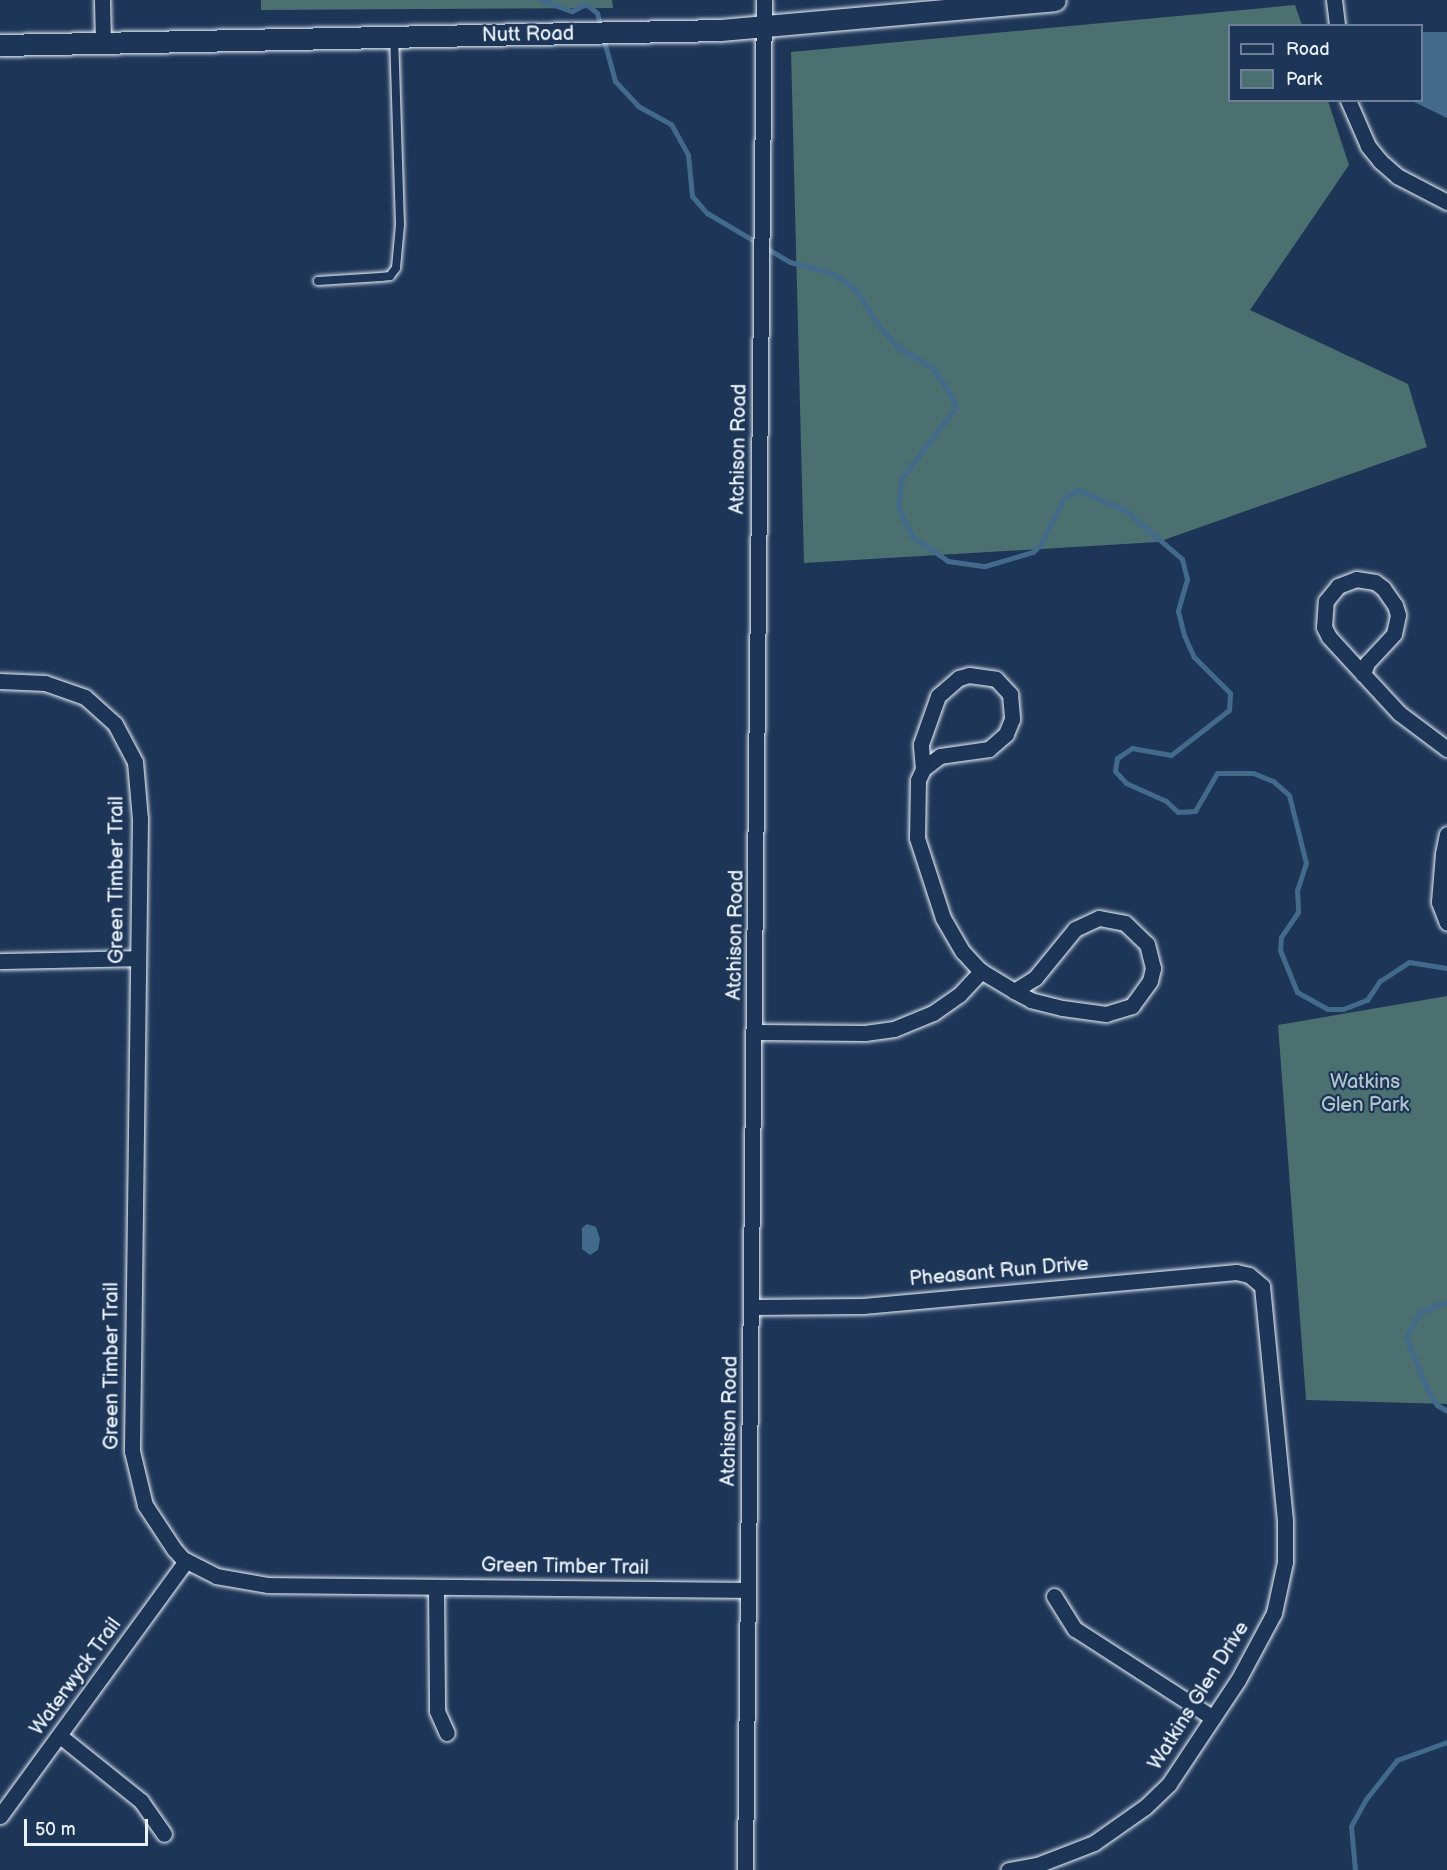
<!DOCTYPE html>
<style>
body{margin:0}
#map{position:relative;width:1447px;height:1870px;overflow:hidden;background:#1d3557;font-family:"Balsamiq Sans",sans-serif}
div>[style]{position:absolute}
.green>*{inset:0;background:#4c6f70}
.water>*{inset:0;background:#426a8a}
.stream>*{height:5px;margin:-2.5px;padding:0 2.5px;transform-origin:2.5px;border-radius:2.5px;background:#426a8a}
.roads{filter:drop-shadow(0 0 2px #e8f1f8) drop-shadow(0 0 2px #e8f1f8)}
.lane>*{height:8px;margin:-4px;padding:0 4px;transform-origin:4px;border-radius:4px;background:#1d3557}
.street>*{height:15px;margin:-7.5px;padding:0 7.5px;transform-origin:7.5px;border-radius:7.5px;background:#1d3557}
.secondary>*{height:21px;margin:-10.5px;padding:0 10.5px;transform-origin:10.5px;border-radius:10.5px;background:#1d3557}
span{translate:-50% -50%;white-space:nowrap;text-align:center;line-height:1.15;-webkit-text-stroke:4.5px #1d3557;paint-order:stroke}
.street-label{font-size:20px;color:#e8f1f8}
.park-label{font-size:20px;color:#b1c4c8}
.legend{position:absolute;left:1228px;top:24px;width:195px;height:78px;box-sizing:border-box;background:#1d3557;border:2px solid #6e8097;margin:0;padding:8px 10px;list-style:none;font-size:18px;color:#e8f1f8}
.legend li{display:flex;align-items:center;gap:12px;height:30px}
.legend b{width:30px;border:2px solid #6e8097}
.scale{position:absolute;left:24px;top:1819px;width:124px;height:27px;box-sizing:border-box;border:3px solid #e8f1f8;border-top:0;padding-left:8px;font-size:18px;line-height:21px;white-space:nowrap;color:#e8f1f8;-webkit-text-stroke:4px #1d3557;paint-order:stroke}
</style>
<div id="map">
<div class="green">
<i style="clip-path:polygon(261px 0,612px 0,613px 8px,261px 10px)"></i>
<i style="clip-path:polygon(1295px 5px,1302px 25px,1230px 26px,1230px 100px,1328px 101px,1349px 165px,1250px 310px,1408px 384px,1427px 447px,1158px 542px,804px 563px,791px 52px)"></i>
<i style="clip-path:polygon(1447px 996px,1447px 1404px,1306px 1400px,1278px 1025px)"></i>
</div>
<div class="water">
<i style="clip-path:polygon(1422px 32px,1447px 32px,1447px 118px,1412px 101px,1422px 100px)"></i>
<i style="clip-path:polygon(587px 1224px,596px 1227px,600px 1239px,598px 1250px,590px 1255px,582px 1249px,582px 1228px)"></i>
</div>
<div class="stream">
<i style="left:541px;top:0;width:33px;rotate:20deg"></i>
<i style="left:572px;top:11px;width:16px;rotate:-27deg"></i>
<i style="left:586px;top:4px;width:14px;rotate:39deg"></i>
<i style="left:597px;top:13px;width:16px;rotate:75deg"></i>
<i style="left:603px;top:37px;width:46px;rotate:74.7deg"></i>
<i style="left:615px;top:81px;width:34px;rotate:47deg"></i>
<i style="left:638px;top:106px;width:38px;rotate:29deg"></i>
<i style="left:671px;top:124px;width:35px;rotate:61deg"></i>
<i style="left:688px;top:155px;width:41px;rotate:84.4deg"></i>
<i style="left:692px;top:196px;width:23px;rotate:49deg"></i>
<i style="left:707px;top:213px;width:96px;rotate:30.6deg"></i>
<i style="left:790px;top:262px;width:46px;rotate:15.3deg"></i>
<i style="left:834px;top:274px;width:27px;rotate:36deg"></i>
<i style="left:856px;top:290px;width:41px;rotate:57.8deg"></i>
<i style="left:878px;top:325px;width:31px;rotate:48deg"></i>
<i style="left:899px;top:348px;width:38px;rotate:30deg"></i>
<i style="left:932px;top:367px;width:32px;rotate:56deg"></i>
<i style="left:950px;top:394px;width:14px;rotate:65deg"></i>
<i style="left:956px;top:407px;width:88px;rotate:127.6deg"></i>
<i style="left:902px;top:477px;width:30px;rotate:98deg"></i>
<i style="left:898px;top:507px;width:32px;rotate:64deg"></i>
<i style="left:912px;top:536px;width:44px;rotate:34.8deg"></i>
<i style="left:948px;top:561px;width:37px;rotate:8deg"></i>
<i style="left:985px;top:566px;width:50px;rotate:-16.3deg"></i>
<i style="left:1033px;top:552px;width:11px;rotate:-45deg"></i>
<i style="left:1041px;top:544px;width:50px;rotate:-63.9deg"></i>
<i style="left:1063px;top:499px;width:17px;rotate:-31deg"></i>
<i style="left:1078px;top:490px;width:51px;rotate:23.1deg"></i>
<i style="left:1125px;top:510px;width:75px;rotate:40.7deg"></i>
<i style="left:1182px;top:559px;width:21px;rotate:76deg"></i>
<i style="left:1187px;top:579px;width:33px;rotate:106deg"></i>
<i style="left:1178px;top:611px;width:25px;rotate:76deg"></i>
<i style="left:1184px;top:635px;width:24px;rotate:66deg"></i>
<i style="left:1194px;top:657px;width:51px;rotate:45deg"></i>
<i style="left:1230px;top:693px;width:17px;rotate:93deg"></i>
<i style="left:1229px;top:710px;width:73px;rotate:142.2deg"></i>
<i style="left:1171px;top:755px;width:40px;rotate:-170deg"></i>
<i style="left:1132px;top:748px;width:18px;rotate:146deg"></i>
<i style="left:1117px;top:758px;width:13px;rotate:99deg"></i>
<i style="left:1115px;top:771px;width:16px;rotate:47deg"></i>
<i style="left:1126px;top:783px;width:44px;rotate:24.2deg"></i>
<i style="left:1166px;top:801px;width:16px;rotate:43deg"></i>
<i style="left:1178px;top:812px;width:17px;rotate:-3deg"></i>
<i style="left:1195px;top:811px;width:44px;rotate:-59.9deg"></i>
<i style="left:1217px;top:773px;width:36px"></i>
<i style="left:1253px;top:773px;width:22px;rotate:22deg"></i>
<i style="left:1273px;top:781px;width:21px;rotate:41deg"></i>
<i style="left:1289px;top:795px;width:70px;rotate:76deg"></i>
<i style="left:1306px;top:863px;width:28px;rotate:108deg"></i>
<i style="left:1297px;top:890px;width:22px;rotate:87deg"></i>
<i style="left:1298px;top:912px;width:30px;rotate:124deg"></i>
<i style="left:1281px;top:937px;width:13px;rotate:94deg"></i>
<i style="left:1280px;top:950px;width:45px;rotate:68deg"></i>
<i style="left:1297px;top:992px;width:35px;rotate:29deg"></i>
<i style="left:1328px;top:1009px;width:15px"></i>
<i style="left:1343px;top:1009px;width:26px;rotate:-21deg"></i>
<i style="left:1367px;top:1000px;width:23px;rotate:-56deg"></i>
<i style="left:1380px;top:981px;width:35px;rotate:-33deg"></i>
<i style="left:1409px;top:962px;width:38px;rotate:9deg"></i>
<i style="left:1447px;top:1302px;width:29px;rotate:160deg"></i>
<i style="left:1420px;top:1312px;width:29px;rotate:119deg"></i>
<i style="left:1406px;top:1337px;width:56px;rotate:68deg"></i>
<i style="left:1427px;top:1389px;width:19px;rotate:58deg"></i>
<i style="left:1437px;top:1405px;width:12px;rotate:31deg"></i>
<i style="left:1355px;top:1870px;width:44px;rotate:-95.2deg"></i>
<i style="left:1351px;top:1826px;width:31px;rotate:-61deg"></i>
<i style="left:1366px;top:1799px;width:50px;rotate:-51.5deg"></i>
<i style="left:1397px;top:1760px;width:53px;rotate:-19.8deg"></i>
</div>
<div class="roads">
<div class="lane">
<i style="left:318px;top:281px;width:63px;rotate:-3.6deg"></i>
<i style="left:381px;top:277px;width:9px;rotate:-6deg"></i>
<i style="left:390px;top:276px;width:10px;rotate:-53deg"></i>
<i style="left:396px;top:268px;width:43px;rotate:-84.7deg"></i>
<i style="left:400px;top:225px;width:186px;rotate:-91.8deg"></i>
</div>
<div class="street">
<i style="left:102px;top:0;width:43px;rotate:88.7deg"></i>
<i style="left:1334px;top:0;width:26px;rotate:83deg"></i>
<i style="left:1348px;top:100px;width:50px;rotate:66.5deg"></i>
<i style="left:1368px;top:146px;width:19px;rotate:51deg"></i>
<i style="left:1380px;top:161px;width:23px;rotate:41deg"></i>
<i style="left:1397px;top:176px;width:56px;rotate:27.5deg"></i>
<i style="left:1356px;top:579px;width:19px;rotate:9deg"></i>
<i style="left:1375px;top:582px;width:10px;rotate:37deg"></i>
<i style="left:1383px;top:588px;width:21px;rotate:55deg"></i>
<i style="left:1395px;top:605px;width:10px;rotate:73deg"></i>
<i style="left:1398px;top:615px;width:19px;rotate:102deg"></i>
<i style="left:1394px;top:634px;width:40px;rotate:133deg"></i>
<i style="left:1367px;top:663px;width:12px;rotate:110deg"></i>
<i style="left:1363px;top:674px;width:50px;rotate:-132.6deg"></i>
<i style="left:1329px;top:637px;width:11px;rotate:-117deg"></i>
<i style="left:1324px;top:627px;width:26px;rotate:-86deg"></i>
<i style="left:1326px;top:601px;width:19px;rotate:-51deg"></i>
<i style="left:1338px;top:586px;width:19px;rotate:-21deg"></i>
<i style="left:1363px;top:674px;width:53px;rotate:47.3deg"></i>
<i style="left:1399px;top:713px;width:60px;rotate:36.9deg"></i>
<i style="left:969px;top:675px;width:27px;rotate:8deg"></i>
<i style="left:996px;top:679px;width:21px;rotate:47deg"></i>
<i style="left:1010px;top:694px;width:25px;rotate:85deg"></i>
<i style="left:1012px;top:719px;width:16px;rotate:112deg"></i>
<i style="left:1006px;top:734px;width:23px;rotate:139deg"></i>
<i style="left:989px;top:749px;width:49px;rotate:171.9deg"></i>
<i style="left:940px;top:756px;width:21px;rotate:143deg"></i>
<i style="left:923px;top:769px;width:25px;rotate:-95deg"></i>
<i style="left:921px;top:744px;width:51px;rotate:-70.5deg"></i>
<i style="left:938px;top:696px;width:28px;rotate:-41deg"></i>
<i style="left:959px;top:678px;width:10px;rotate:-17deg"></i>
<i style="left:0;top:681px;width:45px;rotate:2.5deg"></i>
<i style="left:45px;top:683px;width:42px;rotate:19.3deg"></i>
<i style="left:85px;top:697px;width:40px;rotate:42deg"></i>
<i style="left:115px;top:724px;width:43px;rotate:62.2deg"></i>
<i style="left:135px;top:762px;width:57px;rotate:85deg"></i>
<i style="left:140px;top:819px;width:632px;rotate:90.73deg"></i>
<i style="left:132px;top:1451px;width:56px;rotate:76.5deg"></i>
<i style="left:145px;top:1505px;width:53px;rotate:56.6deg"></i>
<i style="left:174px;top:1549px;width:13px;rotate:48deg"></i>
<i style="left:183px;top:1559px;width:37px;rotate:27deg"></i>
<i style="left:216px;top:1576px;width:53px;rotate:9.8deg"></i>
<i style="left:268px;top:1585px;width:478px;rotate:0.6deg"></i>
<i style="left:923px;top:769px;width:12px;rotate:114deg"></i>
<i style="left:918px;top:780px;width:58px;rotate:91deg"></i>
<i style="left:917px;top:838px;width:84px;rotate:72deg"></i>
<i style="left:943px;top:918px;width:39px;rotate:60deg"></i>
<i style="left:963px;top:952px;width:26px;rotate:47deg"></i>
<i style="left:981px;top:971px;width:39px;rotate:31deg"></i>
<i style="left:1443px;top:854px;width:20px;rotate:-79deg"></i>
<i style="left:1447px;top:856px;width:4px;rotate:-153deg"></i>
<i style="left:1443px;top:854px;width:48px;rotate:94.8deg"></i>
<i style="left:1439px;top:902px;width:22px;rotate:69deg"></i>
<i style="left:1099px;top:918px;width:26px;rotate:11deg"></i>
<i style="left:1125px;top:923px;width:30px;rotate:44deg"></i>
<i style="left:1147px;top:944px;width:25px;rotate:76deg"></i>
<i style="left:1153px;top:968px;width:13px;rotate:103deg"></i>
<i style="left:1150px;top:981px;width:31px;rotate:126deg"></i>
<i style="left:1132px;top:1006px;width:27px;rotate:163deg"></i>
<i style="left:1106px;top:1014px;width:44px;rotate:-172.2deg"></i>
<i style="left:1062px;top:1008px;width:32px;rotate:-166deg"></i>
<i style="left:1031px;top:1000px;width:19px;rotate:-152deg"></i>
<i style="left:1014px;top:991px;width:25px;rotate:-32deg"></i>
<i style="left:1035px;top:978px;width:63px;rotate:-50.8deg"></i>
<i style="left:1075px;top:929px;width:26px;rotate:-25deg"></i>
<i style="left:0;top:961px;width:138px;rotate:-1.2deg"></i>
<i style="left:756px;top:1032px;width:109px;rotate:0.5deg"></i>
<i style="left:865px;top:1033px;width:29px;rotate:-8deg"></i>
<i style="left:894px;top:1029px;width:42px;rotate:-22.3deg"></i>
<i style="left:933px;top:1013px;width:32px;rotate:-35deg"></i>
<i style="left:959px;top:995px;width:33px;rotate:-47deg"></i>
<i style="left:752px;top:1307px;width:111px;rotate:-0.5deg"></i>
<i style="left:863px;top:1306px;width:375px;rotate:-5.2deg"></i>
<i style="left:1236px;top:1272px;width:13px;rotate:13deg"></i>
<i style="left:1249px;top:1275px;width:17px;rotate:40deg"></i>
<i style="left:1262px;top:1286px;width:236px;rotate:84.4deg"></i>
<i style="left:1285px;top:1521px;width:41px;rotate:90deg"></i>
<i style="left:1285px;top:1562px;width:52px;rotate:102.2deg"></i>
<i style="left:1274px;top:1613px;width:76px;rotate:118.2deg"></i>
<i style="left:1238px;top:1680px;width:125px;rotate:123.6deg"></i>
<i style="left:1169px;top:1784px;width:33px;rotate:136deg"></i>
<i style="left:1145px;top:1807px;width:62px;rotate:144.8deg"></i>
<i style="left:1094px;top:1843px;width:61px;rotate:158.9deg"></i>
<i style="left:1037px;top:1865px;width:29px;rotate:170deg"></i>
<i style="left:436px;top:1587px;width:124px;rotate:89.5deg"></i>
<i style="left:437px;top:1711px;width:24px;rotate:66deg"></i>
<i style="left:1054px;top:1596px;width:39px;rotate:58deg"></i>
<i style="left:1075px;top:1629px;width:164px;rotate:32.8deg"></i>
<i style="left:60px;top:1736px;width:104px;rotate:38.7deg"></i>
<i style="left:141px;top:1801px;width:40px;rotate:55.1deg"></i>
<i style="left:0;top:1816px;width:316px;rotate:-53.9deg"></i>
<i style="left:745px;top:1870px;width:1870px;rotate:-89.42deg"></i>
</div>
<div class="secondary">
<i style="left:0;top:45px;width:720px;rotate:-1.19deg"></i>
<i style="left:720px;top:30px;width:336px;rotate:-5.1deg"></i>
</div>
</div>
<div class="street-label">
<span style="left:528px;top:35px;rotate:-1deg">Nutt Road</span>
<span style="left:739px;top:449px;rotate:-89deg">Atchison Road</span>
<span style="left:117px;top:880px;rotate:-90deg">Green Timber Trail</span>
<span style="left:736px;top:935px;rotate:-89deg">Atchison Road</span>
<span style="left:999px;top:1272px;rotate:-5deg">Pheasant Run Drive</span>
<span style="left:112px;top:1366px;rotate:-90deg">Green Timber Trail</span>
<span style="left:730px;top:1421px;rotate:-89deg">Atchison Road</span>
<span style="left:565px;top:1567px;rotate:1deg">Green Timber Trail</span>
<span style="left:76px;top:1677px;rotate:-54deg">Waterwyck Trail</span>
<span style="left:1199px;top:1696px;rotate:-58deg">Watkins Glen Drive</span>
</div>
<div class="park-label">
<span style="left:1365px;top:1094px">Watkins<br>Glen Park</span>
</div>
<ul class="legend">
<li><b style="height:8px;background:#1d3557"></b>Road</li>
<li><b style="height:16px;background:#4c6f70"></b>Park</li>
</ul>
<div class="scale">50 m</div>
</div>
